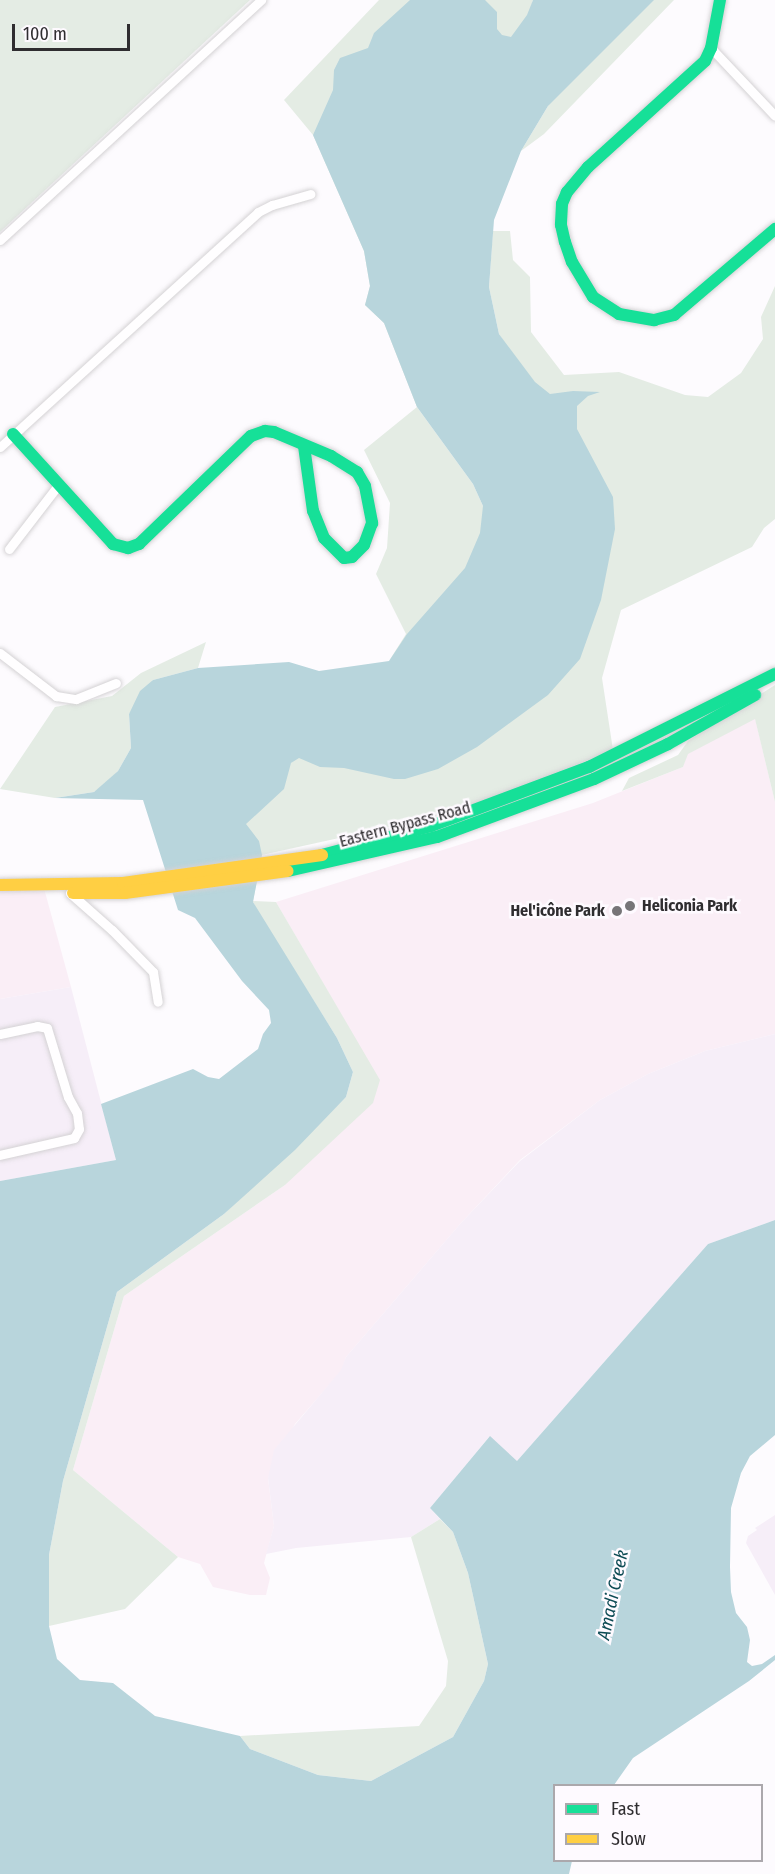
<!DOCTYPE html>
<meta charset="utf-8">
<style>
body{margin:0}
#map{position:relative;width:775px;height:1874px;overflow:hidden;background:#fdfbfe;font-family:"Fira Sans Condensed",sans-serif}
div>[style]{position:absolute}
.commercial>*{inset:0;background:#faeef6}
.built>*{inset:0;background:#f6eef8}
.green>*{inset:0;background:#e4ece4}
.water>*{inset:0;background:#b8d5dc}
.roads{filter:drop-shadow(0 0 2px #d4d2d4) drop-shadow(0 0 2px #d4d2d4)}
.street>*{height:9px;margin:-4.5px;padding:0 4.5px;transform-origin:4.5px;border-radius:4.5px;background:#fffeff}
.fast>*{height:12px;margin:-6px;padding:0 6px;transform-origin:6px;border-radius:6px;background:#16e098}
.slow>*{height:12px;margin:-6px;padding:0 6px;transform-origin:6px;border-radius:6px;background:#ffcf43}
.dots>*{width:16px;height:16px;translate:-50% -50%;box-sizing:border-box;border:3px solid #fefaff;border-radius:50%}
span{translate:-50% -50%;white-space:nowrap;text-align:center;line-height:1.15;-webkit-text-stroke:5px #fefaff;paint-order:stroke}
.street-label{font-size:16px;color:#2f2d30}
.poi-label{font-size:16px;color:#2f2d30;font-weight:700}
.left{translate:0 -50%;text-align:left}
.right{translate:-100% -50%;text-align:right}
.water-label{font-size:18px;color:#0e4c55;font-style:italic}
.legend{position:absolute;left:553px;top:1784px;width:210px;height:78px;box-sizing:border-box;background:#fefaff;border:2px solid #aba8ac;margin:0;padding:8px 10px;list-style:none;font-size:18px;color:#2f2d30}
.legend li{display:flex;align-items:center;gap:12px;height:30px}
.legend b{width:30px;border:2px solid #aba8ac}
.scale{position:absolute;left:12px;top:24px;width:118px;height:27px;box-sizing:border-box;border:3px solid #2f2d30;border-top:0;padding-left:8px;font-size:18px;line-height:21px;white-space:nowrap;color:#2f2d30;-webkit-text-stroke:4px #fefaff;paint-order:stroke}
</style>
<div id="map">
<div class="commercial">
<i style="clip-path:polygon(755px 718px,775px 802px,775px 1034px,705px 1051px,648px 1074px,600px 1100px,520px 1160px,461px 1223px,346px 1357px,342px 1370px,295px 1424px,268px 1478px,274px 1526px,264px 1563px,270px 1578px,266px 1595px,250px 1595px,213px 1587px,200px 1564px,178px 1557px,73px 1470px,124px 1296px,285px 1185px,379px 1080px,276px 902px,593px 803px,683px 767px,687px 754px)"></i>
<i style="clip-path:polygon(0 878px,42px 881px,71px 987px,0 999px)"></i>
</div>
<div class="built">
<i style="clip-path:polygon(71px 987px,116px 1160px,0 1181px,0 999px)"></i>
<i style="clip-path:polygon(775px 1034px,775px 1220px,708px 1244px,517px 1461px,489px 1437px,430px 1508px,440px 1519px,411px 1537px,296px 1548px,266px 1554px,274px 1526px,268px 1478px,274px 1450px,341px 1370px,346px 1357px,461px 1223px,520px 1161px,600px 1100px,648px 1074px,705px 1051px)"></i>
<i style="clip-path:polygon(775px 1515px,775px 1595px,746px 1543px,748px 1536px,757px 1530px,755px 1528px)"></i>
</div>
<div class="green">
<i style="clip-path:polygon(0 0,250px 0,0 232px)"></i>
<i style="clip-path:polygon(379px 0,533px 0,417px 407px,473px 484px,483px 506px,496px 555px,389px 661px,406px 634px,376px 574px,387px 548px,390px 503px,364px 450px,417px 407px,384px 323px,365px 305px,370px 286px,364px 251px,313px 135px,284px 100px)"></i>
<i style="clip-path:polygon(599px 0,674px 0,544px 134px,521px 151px,548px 106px)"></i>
<i style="clip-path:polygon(493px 231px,510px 231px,513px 260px,530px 277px,531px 332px,564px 375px,619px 372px,685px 395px,708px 397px,741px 373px,763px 339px,761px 317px,775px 286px,775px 519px,764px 528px,752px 547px,621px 610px,602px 678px,613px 750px,493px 798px,434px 817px,262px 855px,253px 901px,276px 902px,380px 1080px,373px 1103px,285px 1185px,124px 1296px,73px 1470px,178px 1557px,125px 1609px,49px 1626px,49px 1555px,63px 1481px,117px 1292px,224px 1214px,346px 1097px,353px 1072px,337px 1038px,258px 912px,253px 902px,227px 827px,301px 753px,400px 757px,540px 397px,499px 334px,489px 287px)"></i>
<i style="clip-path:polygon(206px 642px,198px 668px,153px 680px,129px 714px,131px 748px,118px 771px,105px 785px,94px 792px,55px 798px,0 789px,55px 707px,112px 696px,141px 673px)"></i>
<i style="clip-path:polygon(775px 685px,775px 802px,755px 719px,688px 754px,683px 767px,622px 791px,629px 778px,678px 755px,688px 741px)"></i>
<i style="clip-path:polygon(440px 1519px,453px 1532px,468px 1573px,488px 1664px,484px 1681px,453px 1737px,371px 1781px,318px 1775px,250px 1749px,240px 1736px,419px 1726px,446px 1686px,448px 1661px,411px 1537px)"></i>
</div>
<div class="water">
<i style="clip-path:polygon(410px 0,485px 0,497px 12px,497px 29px,502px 35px,511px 37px,527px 15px,533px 0,654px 0,548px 106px,521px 151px,494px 220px,489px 287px,499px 334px,535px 382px,550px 394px,573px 391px,600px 392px,588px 396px,577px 406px,577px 429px,613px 497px,615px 529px,601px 600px,580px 659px,548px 695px,477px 747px,438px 769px,405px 779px,394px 779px,344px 768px,320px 767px,299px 758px,291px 763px,284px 789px,246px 824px,259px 841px,262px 855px,253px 902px,337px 1038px,353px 1072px,346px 1097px,295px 1150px,224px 1214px,117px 1292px,63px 1481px,49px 1555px,49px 1626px,57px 1659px,80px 1680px,113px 1683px,155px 1716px,240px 1736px,250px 1749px,318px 1775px,371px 1781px,453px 1737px,484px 1681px,488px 1664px,468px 1573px,453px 1532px,430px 1508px,490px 1436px,517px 1461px,708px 1244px,775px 1220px,775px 1435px,750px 1456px,741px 1473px,731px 1508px,730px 1567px,731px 1592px,736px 1613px,747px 1627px,750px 1640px,747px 1662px,752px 1666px,762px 1664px,775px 1655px,775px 1660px,749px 1681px,633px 1758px,614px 1785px,554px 1786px,554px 1860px,572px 1861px,569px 1874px,0 1874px,0 1181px,116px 1160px,101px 1104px,193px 1069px,208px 1077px,219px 1079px,258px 1049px,263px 1034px,271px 1023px,269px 1010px,242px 981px,195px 918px,178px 910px,143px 800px,55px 798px,94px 792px,118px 771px,131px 748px,129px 714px,140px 691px,153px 680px,198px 668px,289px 662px,319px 671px,389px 661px,407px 634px,465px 568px,480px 533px,483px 506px,473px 484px,417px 407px,384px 323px,365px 305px,370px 286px,364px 251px,313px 135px,333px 90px,334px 70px,340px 58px,368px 48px,374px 33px)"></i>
</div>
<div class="roads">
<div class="street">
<i style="left:711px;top:48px;width:93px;rotate:46.7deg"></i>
<i style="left:0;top:240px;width:355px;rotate:-42.6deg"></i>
<i style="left:0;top:447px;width:349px;rotate:-42.3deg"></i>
<i style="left:258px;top:212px;width:16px;rotate:-27deg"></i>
<i style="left:272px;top:205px;width:40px;rotate:-16deg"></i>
<i style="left:9px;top:549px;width:82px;rotate:-52.4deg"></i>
<i style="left:0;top:653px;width:71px;rotate:37.5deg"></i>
<i style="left:56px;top:696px;width:20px;rotate:9deg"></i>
<i style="left:76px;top:699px;width:43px;rotate:-21.8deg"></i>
<i style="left:70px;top:893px;width:56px;rotate:41.4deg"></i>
<i style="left:112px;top:930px;width:59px;rotate:45.7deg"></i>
<i style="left:153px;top:972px;width:30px;rotate:81deg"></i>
<i style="left:0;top:1034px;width:38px;rotate:-12deg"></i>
<i style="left:37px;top:1026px;width:10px;rotate:11deg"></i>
<i style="left:47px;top:1028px;width:72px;rotate:73.1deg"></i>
<i style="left:68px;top:1097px;width:18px;rotate:61deg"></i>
<i style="left:77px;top:1113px;width:16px;rotate:83deg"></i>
<i style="left:79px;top:1129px;width:10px;rotate:119deg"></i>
<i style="left:74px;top:1138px;width:76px;rotate:167.1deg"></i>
</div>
<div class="fast">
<i style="left:720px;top:0;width:49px;rotate:100.6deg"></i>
<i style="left:711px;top:48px;width:14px;rotate:115deg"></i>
<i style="left:705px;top:61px;width:158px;rotate:137.8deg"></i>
<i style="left:588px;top:167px;width:33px;rotate:130deg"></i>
<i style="left:567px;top:192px;width:13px;rotate:113deg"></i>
<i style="left:562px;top:204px;width:21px;rotate:93deg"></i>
<i style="left:561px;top:225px;width:17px;rotate:77deg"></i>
<i style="left:565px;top:242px;width:21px;rotate:71deg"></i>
<i style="left:572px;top:262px;width:41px;rotate:59deg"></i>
<i style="left:593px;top:297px;width:31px;rotate:33deg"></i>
<i style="left:619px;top:314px;width:36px;rotate:10deg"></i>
<i style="left:654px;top:320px;width:21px;rotate:-14deg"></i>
<i style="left:674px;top:315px;width:133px;rotate:-40.4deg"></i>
<i style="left:13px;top:434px;width:149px;rotate:47.7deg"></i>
<i style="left:113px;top:544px;width:16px;rotate:15deg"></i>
<i style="left:128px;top:548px;width:12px;rotate:-20deg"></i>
<i style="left:139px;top:544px;width:156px;rotate:-44deg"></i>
<i style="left:251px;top:436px;width:15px;rotate:-20deg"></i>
<i style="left:265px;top:431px;width:9px;rotate:6deg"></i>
<i style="left:274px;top:432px;width:62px;rotate:22.8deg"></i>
<i style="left:331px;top:456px;width:31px;rotate:32deg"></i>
<i style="left:357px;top:472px;width:16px;rotate:60deg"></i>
<i style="left:365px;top:486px;width:38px;rotate:79deg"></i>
<i style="left:372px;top:523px;width:23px;rotate:110deg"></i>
<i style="left:364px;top:545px;width:17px;rotate:135deg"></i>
<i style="left:352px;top:557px;width:8px;rotate:173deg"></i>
<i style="left:344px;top:558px;width:28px;rotate:-135deg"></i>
<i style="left:324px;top:538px;width:29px;rotate:-112deg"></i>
<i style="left:313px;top:511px;width:66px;rotate:-97.9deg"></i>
<i style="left:322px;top:855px;width:113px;rotate:-14.9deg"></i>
<i style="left:431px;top:826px;width:169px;rotate:-20.5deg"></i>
<i style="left:589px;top:767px;width:208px;rotate:-26.6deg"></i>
<i style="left:288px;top:871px;width:153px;rotate:-12.9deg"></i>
<i style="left:437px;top:837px;width:167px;rotate:-20.3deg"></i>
<i style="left:594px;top:779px;width:82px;rotate:-25.3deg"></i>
<i style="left:668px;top:744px;width:100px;rotate:-29.4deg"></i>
</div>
<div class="slow">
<i style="left:0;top:885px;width:123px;rotate:-0.9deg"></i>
<i style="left:123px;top:883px;width:201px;rotate:-8deg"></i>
<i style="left:73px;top:893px;width:52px"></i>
<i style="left:125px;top:893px;width:164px;rotate:-7.7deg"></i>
</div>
</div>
<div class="dots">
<i style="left:630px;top:906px;background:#777578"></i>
<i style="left:617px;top:911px;background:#777578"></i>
</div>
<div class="street-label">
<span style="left:405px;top:825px;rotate:-15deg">Eastern Bypass Road</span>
</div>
<div class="poi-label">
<span class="left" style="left:642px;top:906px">Heliconia Park</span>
<span class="right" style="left:605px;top:911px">Hel'icône Park</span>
</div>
<div class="water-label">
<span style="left:613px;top:1595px;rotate:-78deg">Amadi Creek</span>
</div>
<ul class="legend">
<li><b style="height:8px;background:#16e098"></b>Fast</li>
<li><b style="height:8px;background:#ffcf43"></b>Slow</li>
</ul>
<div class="scale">100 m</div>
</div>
